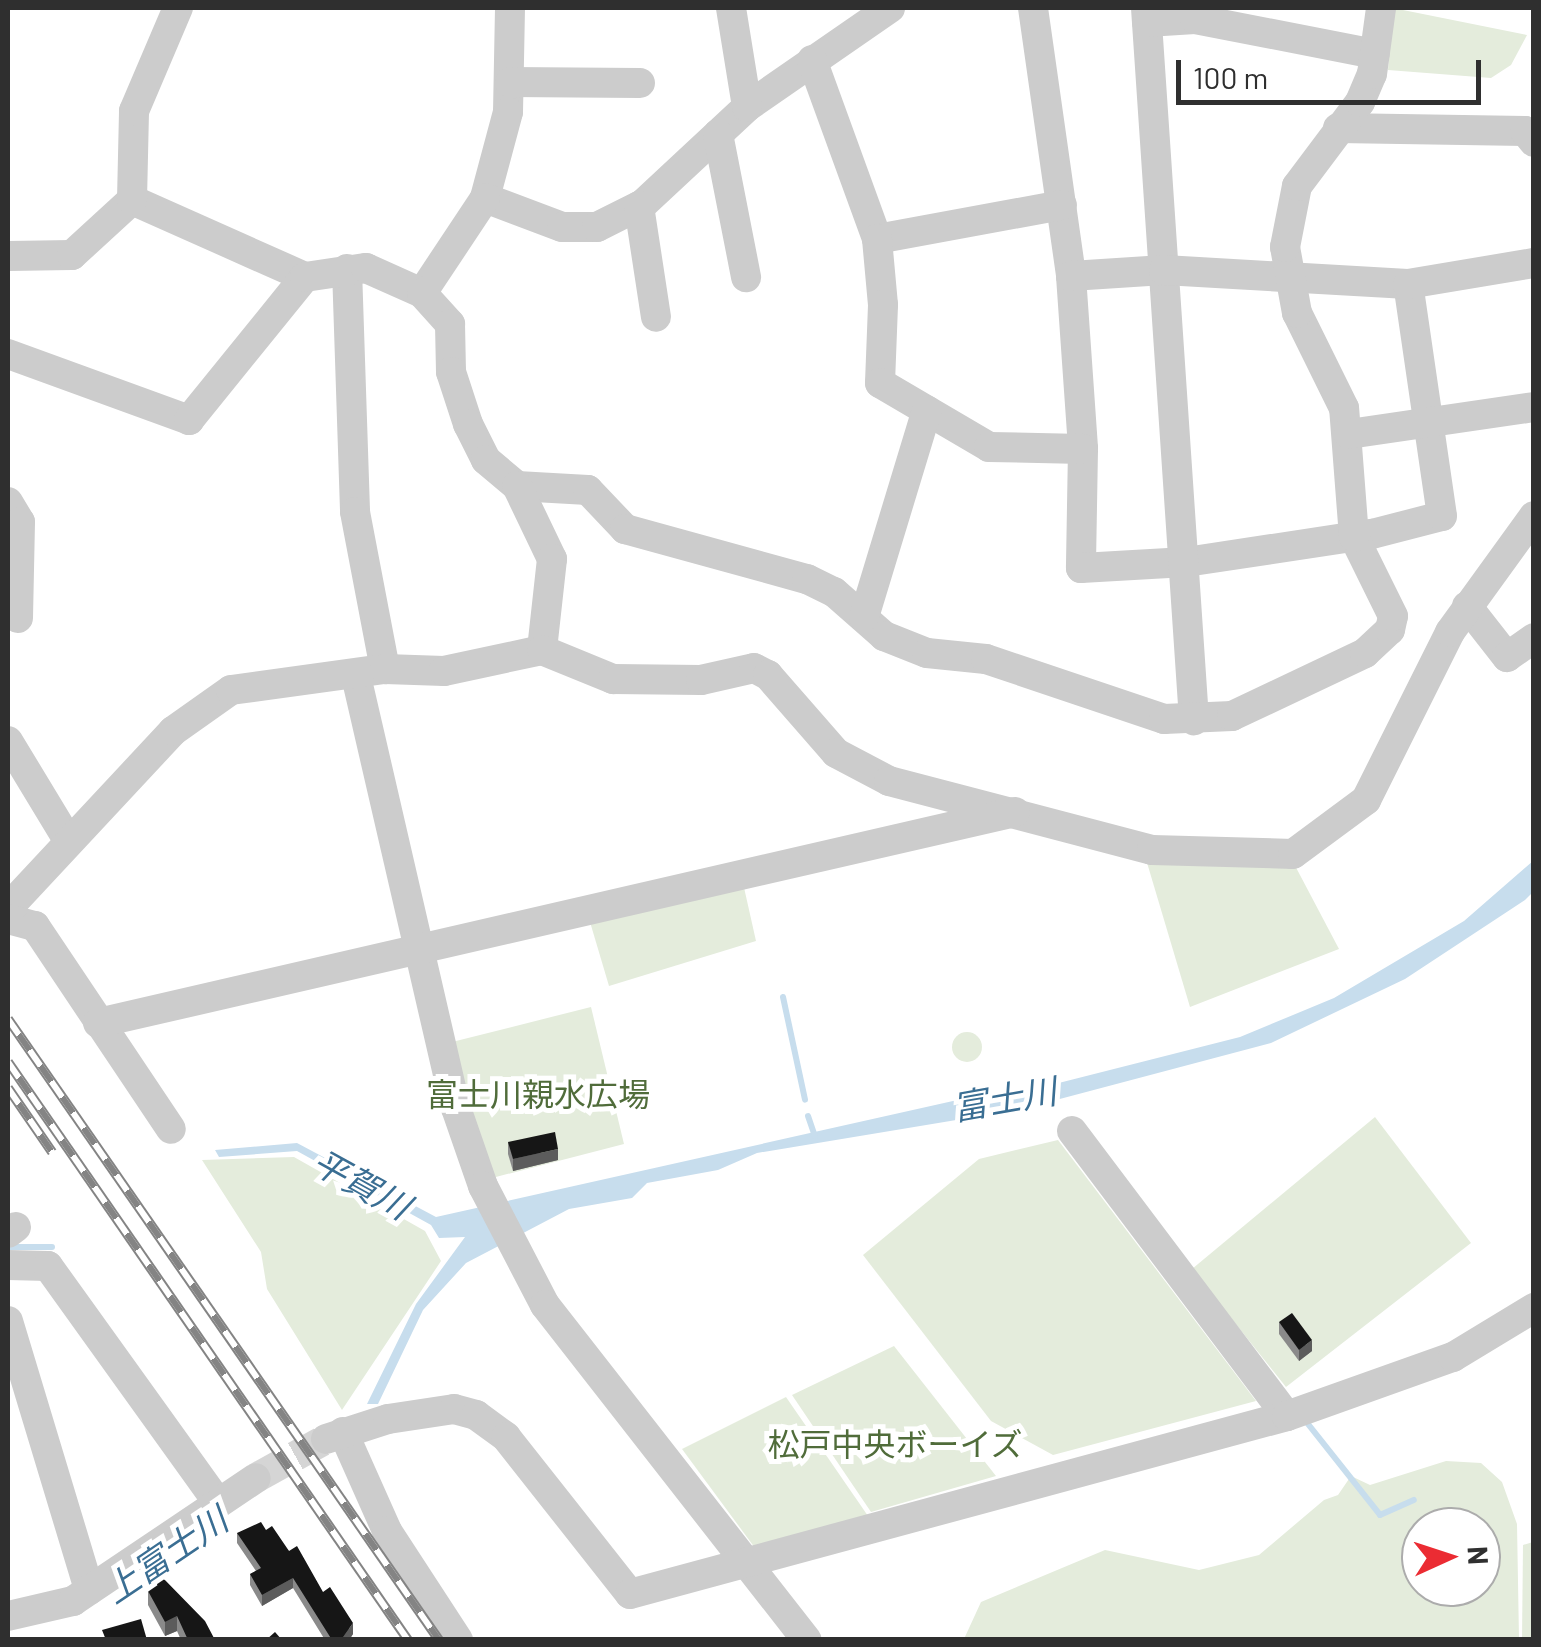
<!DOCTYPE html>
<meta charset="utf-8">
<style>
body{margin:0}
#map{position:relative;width:1541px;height:1647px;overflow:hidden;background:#fff;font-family:Barlow,"Noto Sans JP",sans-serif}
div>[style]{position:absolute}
.green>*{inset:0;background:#e4ecdc}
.round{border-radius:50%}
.water>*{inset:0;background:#c7dded}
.stream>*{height:6px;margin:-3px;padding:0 3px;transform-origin:3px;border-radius:3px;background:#c7dded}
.minor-tunnel>*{height:30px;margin-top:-15px;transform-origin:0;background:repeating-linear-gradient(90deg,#d5d5d5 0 30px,transparent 0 45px)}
.minor>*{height:30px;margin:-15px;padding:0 15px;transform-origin:15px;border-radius:15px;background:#ccc}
.rail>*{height:10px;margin-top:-5px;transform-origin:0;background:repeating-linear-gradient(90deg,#fff 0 19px,#848484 0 38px);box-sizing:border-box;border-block:2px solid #848484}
.wall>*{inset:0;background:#8a8a8a}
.shaded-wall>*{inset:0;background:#5c5c5c}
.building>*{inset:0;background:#161616}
span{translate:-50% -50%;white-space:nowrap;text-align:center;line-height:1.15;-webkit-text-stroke:10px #fff;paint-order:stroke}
.park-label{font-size:32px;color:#506c3a}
.water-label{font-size:35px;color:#3a6e93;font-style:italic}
.frame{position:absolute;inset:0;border:10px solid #2f2f2f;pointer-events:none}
.north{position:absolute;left:1401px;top:1507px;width:100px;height:100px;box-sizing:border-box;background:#fff;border:2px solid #acacac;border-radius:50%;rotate:87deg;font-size:28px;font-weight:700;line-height:40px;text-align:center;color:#2f2f2f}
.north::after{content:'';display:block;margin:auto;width:35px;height:45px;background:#eb2c33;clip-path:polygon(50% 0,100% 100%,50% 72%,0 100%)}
.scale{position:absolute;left:1176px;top:60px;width:305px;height:45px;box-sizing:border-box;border:5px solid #2f2f2f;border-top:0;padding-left:12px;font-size:30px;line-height:35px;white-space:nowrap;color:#2f2f2f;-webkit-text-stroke:8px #fff;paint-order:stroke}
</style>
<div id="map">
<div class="green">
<i style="clip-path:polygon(1393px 8px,1527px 35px,1511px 65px,1491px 78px,1388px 70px)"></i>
<i style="clip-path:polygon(1145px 856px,1291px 858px,1339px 949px,1190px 1007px)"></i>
<i style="clip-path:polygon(743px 883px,756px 941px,609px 986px,590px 922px)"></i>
<i style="clip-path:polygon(591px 1007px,624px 1144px,492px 1178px,452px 1042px)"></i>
<i class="round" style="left:952px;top:1032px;width:30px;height:30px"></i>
<i style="clip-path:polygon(1375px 1117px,1471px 1243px,1286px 1387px,1192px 1269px)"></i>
<i style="clip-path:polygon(1058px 1140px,1256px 1401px,1053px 1455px,991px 1421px,863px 1255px,979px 1159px)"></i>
<i style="clip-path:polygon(294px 1157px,425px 1231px,441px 1261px,342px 1410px,267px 1289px,261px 1252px,202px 1160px)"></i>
<i style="clip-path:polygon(894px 1346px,996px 1476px,871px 1512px,792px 1395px)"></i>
<i style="clip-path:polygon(786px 1397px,868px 1516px,755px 1548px,682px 1449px)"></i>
<i style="clip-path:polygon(evenodd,1446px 1461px,1481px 1463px,1502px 1482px,1517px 1524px,1519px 1639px,964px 1639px,981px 1602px,1105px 1550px,1199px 1570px,1259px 1555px,1324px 1500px,1338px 1495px,1351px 1476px,1370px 1485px,1446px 1461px,1421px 1527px,1481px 1527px,1481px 1587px,1421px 1587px,1421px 1527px)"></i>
<i style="clip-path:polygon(1533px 1542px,1533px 1639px,1522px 1639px,1523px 1545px)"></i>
</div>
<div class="water">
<i style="clip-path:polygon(1533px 861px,1533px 892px,1525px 900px,1405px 979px,1271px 1043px,1022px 1109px,757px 1153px,718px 1170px,647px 1183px,632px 1198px,569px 1209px,466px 1263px,423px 1310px,378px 1404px,367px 1404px,416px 1304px,465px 1237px,439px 1238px,431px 1225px,297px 1151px,219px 1157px,215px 1150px,297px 1143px,436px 1217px,953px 1101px,1039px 1088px,1240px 1037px,1334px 998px,1464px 921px)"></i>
</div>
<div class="stream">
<i style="left:783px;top:997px;width:105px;rotate:77.9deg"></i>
<i style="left:808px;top:1116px;width:21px;rotate:71deg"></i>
<i style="left:8px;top:1247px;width:44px"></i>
<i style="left:1308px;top:1424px;width:116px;rotate:51.6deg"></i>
<i style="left:1380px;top:1515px;width:37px;rotate:-24deg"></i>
</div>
<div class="minor-tunnel">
<i style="left:256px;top:1478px;width:80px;rotate:-29.1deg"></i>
</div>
<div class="minor">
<i style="left:510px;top:8px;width:104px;rotate:91.1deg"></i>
<i style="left:508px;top:112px;width:89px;rotate:105deg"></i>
<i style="left:485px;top:198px;width:82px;rotate:20.6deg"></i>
<i style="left:562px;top:227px;width:35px"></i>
<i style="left:597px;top:227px;width:51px;rotate:-26.6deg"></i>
<i style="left:643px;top:204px;width:142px;rotate:-43deg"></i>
<i style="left:747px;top:107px;width:174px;rotate:-34.7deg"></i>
<i style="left:731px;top:8px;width:100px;rotate:80.8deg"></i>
<i style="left:1033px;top:8px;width:271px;rotate:81.9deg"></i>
<i style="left:1071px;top:276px;width:173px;rotate:86deg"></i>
<i style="left:1083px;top:449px;width:119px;rotate:91deg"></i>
<i style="left:1081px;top:568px;width:105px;rotate:-3.3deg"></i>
<i style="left:1186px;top:562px;width:188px;rotate:-8.6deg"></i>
<i style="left:1372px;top:534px;width:72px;rotate:-14.4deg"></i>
<i style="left:1442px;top:516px;width:234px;rotate:-98.3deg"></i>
<i style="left:1146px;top:8px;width:714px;rotate:86.14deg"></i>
<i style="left:1147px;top:22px;width:48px;rotate:-3.6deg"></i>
<i style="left:1195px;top:19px;width:183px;rotate:11deg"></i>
<i style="left:812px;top:60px;width:190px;rotate:70deg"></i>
<i style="left:877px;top:239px;width:188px;rotate:-10.4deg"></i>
<i style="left:510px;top:82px;width:130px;rotate:0.4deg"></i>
<i style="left:1338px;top:128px;width:187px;rotate:0.9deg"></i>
<i style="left:1525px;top:131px;width:14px;rotate:51deg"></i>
<i style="left:718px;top:134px;width:146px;rotate:78.9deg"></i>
<i style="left:132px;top:200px;width:189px;rotate:24deg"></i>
<i style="left:639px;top:206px;width:112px;rotate:81.3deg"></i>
<i style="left:877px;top:239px;width:66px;rotate:84.8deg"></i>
<i style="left:883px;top:305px;width:78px;rotate:92.2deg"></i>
<i style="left:880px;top:383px;width:126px;rotate:30.4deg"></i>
<i style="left:989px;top:447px;width:94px;rotate:1.2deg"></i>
<i style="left:8px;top:256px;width:64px;rotate:-0.9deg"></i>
<i style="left:72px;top:255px;width:81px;rotate:-42.5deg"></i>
<i style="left:132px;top:200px;width:89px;rotate:-88.7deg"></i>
<i style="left:134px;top:111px;width:112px;rotate:-66.9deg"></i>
<i style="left:347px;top:269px;width:243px;rotate:88.1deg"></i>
<i style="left:355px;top:512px;width:160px;rotate:79.2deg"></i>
<i style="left:1071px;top:276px;width:93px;rotate:-3.7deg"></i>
<i style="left:1164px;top:270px;width:244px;rotate:3.3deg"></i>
<i style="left:1408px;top:284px;width:128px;rotate:-9.5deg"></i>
<i style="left:422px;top:293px;width:114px;rotate:-56.4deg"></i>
<i style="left:8px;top:354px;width:193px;rotate:20deg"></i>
<i style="left:189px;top:420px;width:184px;rotate:-51deg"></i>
<i style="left:305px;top:277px;width:62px;rotate:-8.4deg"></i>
<i style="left:366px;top:268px;width:61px;rotate:24.1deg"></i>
<i style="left:422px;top:293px;width:42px;rotate:47.9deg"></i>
<i style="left:450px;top:324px;width:48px;rotate:88.8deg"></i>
<i style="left:451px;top:372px;width:55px;rotate:71.9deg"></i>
<i style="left:468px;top:424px;width:40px;rotate:63.4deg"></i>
<i style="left:486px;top:460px;width:40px;rotate:40deg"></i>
<i style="left:517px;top:486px;width:71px;rotate:3.2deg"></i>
<i style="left:588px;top:490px;width:54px;rotate:46.5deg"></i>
<i style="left:625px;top:529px;width:189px;rotate:15.4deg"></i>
<i style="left:807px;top:579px;width:30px;rotate:26deg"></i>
<i style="left:834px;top:592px;width:67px;rotate:41.3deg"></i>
<i style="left:884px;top:636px;width:46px;rotate:21.6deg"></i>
<i style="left:927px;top:653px;width:59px;rotate:5.8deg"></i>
<i style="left:986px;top:659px;width:188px;rotate:18.6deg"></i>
<i style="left:1164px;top:719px;width:68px;rotate:-2.5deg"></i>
<i style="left:1232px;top:716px;width:147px;rotate:-25.3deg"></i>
<i style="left:1365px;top:653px;width:34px;rotate:-43deg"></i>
<i style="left:1390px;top:630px;width:14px;rotate:-78deg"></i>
<i style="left:1393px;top:616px;width:88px;rotate:-116.3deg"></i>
<i style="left:1354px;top:537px;width:129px;rotate:-94.4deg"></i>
<i style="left:1344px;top:408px;width:106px;rotate:-116.3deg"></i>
<i style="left:1297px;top:313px;width:67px;rotate:-100.3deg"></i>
<i style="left:1285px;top:247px;width:62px;rotate:-78.9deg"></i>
<i style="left:1297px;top:186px;width:105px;rotate:-53.1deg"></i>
<i style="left:1360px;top:102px;width:30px;rotate:-67deg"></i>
<i style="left:1372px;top:74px;width:67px;rotate:-82.2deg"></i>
<i style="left:1349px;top:434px;width:187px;rotate:-8.3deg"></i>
<i style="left:517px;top:486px;width:81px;rotate:64.4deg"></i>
<i style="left:552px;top:559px;width:92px;rotate:96.3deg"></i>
<i style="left:8px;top:502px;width:23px;rotate:59deg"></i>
<i style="left:20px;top:522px;width:96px;rotate:91.2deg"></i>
<i style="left:1467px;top:606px;width:65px;rotate:51.9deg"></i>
<i style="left:1507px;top:657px;width:33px;rotate:-35deg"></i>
<i style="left:864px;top:617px;width:216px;rotate:-73.1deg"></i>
<i style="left:356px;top:676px;width:443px;rotate:77deg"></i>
<i style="left:456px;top:1108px;width:83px;rotate:70.9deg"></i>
<i style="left:483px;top:1186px;width:134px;rotate:62.5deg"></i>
<i style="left:545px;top:1305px;width:425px;rotate:52deg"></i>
<i style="left:8px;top:741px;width:116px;rotate:58.8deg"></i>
<i style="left:8px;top:908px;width:242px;rotate:-47deg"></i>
<i style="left:173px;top:731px;width:71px;rotate:-35.3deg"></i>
<i style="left:231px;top:690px;width:155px;rotate:-7.8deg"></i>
<i style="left:385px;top:669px;width:59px;rotate:1.9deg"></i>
<i style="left:444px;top:671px;width:100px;rotate:-12.1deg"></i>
<i style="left:542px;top:650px;width:77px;rotate:22.2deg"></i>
<i style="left:613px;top:679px;width:88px;rotate:0.7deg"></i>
<i style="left:701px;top:680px;width:54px;rotate:-12.8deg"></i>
<i style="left:754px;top:668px;width:16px;rotate:27deg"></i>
<i style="left:768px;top:675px;width:103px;rotate:48.9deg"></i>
<i style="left:836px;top:753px;width:60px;rotate:27.8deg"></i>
<i style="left:889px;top:781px;width:272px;rotate:14.7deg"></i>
<i style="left:1152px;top:850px;width:141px;rotate:1.6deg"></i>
<i style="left:1293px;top:854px;width:91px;rotate:-36.5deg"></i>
<i style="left:1366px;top:800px;width:188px;rotate:-63.4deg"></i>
<i style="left:1450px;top:632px;width:143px;rotate:-54.1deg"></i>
<i style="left:8px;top:919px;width:28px;rotate:15deg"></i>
<i style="left:35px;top:926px;width:244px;rotate:56.2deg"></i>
<i style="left:98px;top:1023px;width:941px;rotate:-12.96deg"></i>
<i style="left:1072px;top:1131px;width:357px;rotate:53deg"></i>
<i style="left:8px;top:1233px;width:10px;rotate:-37deg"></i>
<i style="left:8px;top:1265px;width:40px;rotate:1.4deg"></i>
<i style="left:48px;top:1266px;width:292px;rotate:54.3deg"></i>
<i style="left:8px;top:1321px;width:281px;rotate:73.2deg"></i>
<i style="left:343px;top:1432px;width:108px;rotate:66deg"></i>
<i style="left:387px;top:1531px;width:130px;rotate:56.9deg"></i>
<i style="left:326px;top:1439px;width:65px;rotate:-17.9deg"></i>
<i style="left:388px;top:1419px;width:67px;rotate:-8.6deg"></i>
<i style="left:454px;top:1409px;width:23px;rotate:15deg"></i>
<i style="left:476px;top:1415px;width:37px;rotate:36deg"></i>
<i style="left:506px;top:1437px;width:200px;rotate:51.7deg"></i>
<i style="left:630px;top:1594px;width:681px;rotate:-15.16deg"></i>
<i style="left:1287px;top:1416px;width:176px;rotate:-19.6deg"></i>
<i style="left:1453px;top:1357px;width:95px;rotate:-31.2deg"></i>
<i style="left:8px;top:1616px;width:67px;rotate:-13deg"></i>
<i style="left:73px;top:1601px;width:220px;rotate:-33.9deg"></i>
</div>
<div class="rail">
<i style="left:8px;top:1019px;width:756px;rotate:55.24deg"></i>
<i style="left:8px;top:1062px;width:703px;rotate:55.32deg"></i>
<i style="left:8px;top:1088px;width:78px;rotate:55.5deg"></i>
</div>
<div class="wall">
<i style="clip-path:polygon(508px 1142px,558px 1160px,513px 1171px,508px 1154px)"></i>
<i style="clip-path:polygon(1279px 1322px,1312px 1351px,1299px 1361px,1279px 1334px)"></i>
<i style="clip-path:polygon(266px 1530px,289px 1551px,353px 1634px,349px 1640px,325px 1640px,293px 1588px,262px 1606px,250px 1585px,250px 1574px,256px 1571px,237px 1543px,237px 1533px)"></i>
<i style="clip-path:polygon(148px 1591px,215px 1640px,181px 1640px,177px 1631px,165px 1636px,148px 1605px)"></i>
</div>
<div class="shaded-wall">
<i style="clip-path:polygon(558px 1149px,558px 1160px,513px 1171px,513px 1159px)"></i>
<i style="clip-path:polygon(1312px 1340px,1312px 1351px,1299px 1361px,1299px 1350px)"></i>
<i style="clip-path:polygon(293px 1578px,293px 1588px,262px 1606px,262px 1595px)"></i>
<i style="clip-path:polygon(177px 1616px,177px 1631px,165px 1636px,165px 1622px)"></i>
<i style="clip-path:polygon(353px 1623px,353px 1634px,349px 1640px,341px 1640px)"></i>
</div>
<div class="building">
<i style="clip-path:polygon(555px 1132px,558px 1149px,513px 1159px,508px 1142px)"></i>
<i style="clip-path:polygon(1292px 1313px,1312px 1340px,1299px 1350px,1279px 1322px)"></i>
<i style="clip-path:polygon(261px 1522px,266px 1530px,272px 1526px,289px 1551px,297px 1546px,323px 1592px,330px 1587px,353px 1623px,341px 1640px,332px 1640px,293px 1578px,262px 1595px,250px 1574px,261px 1568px,237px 1533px)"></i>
<i style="clip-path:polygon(163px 1578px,205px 1621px,215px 1640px,188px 1640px,177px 1616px,165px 1622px,148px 1591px)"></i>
<i style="clip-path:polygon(141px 1619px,147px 1640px,106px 1640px,102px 1630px)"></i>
<i style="clip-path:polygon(275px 1632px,282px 1640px,266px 1640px)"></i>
</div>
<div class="park-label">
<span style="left:538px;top:1093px">富士川親水広場</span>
<span style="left:895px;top:1443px">松戸中央ボーイズ</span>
</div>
<div class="water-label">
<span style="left:1004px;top:1098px;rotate:-10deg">富士川</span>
<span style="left:362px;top:1183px;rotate:29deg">平賀川</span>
<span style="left:165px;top:1554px;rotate:-34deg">上富士川</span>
</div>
<div class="frame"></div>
<div class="north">N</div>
<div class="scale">100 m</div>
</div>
